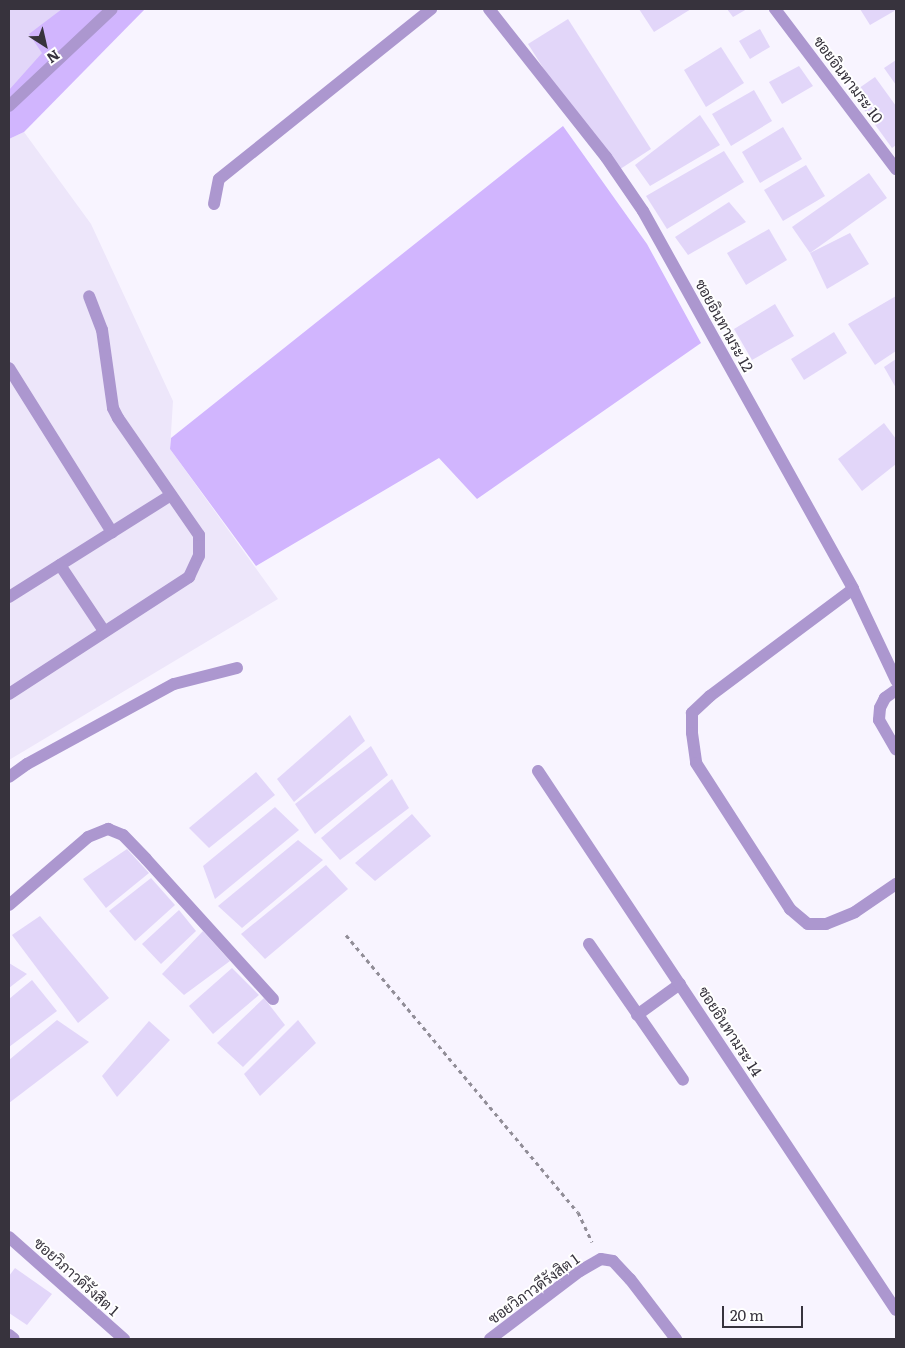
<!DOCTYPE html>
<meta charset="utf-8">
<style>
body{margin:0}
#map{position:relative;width:905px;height:1348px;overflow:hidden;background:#f8f4ff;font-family:Literata,Sarabun,serif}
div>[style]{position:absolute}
.built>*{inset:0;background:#ede6fa}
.green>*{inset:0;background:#d1b5fe}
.building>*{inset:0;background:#e2d6f9}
.path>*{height:3px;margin-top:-1.5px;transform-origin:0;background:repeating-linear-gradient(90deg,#918d97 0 4px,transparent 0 8px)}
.service>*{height:12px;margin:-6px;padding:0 6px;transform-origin:6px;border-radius:6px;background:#ac97cf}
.minor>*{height:12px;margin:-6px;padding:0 6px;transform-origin:6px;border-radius:6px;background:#ac97cf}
span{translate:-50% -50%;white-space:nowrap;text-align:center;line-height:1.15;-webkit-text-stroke:4px #fff;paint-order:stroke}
.street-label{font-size:15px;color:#37333d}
.frame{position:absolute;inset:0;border:10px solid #37333d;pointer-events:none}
.north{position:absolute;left:20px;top:20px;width:50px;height:50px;-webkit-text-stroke:4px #fff;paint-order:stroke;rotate:145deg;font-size:14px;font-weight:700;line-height:20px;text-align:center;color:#37333d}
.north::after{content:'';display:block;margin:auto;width:18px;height:22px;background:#37333d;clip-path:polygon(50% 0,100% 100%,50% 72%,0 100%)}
.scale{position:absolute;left:722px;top:1306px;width:81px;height:22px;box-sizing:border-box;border:2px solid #37333d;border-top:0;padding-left:6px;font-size:15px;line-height:18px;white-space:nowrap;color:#37333d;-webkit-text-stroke:4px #fff;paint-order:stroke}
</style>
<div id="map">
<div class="built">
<i style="clip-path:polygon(24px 132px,91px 224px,173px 401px,170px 449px,278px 599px,9px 760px,9px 139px)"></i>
</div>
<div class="green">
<i style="clip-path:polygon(9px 9px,145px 9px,24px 132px,9px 139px)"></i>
<i style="clip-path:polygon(563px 126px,647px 244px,701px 343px,477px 499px,439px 458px,256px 566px,170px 449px,171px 438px)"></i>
</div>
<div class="building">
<i style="clip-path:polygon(9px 9px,62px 9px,29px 34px,42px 53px,9px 90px)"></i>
<i style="clip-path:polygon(639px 9px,691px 9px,654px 32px)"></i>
<i style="clip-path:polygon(727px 9px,747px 9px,733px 17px)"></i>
<i style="clip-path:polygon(860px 9px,896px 9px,896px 10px,870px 25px)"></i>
<i style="clip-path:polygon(568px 19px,651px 149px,611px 175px,528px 44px)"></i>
<i style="clip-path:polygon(760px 29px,770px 47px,750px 59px,739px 41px)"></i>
<i style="clip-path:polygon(721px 47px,744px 83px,706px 107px,684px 70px)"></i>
<i style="clip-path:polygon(896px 60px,896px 85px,884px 68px)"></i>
<i style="clip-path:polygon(799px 66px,813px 86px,782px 104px,769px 82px)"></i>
<i style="clip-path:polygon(875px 77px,896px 106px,896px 145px,892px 148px,852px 93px)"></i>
<i style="clip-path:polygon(754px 90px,772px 121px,731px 146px,712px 114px)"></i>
<i style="clip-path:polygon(700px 115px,720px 145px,650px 186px,635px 165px)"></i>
<i style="clip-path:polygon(783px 127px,802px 159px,760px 183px,742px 152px)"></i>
<i style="clip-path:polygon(724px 151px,744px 182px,667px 229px,646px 196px)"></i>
<i style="clip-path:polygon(806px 165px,825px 196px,783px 221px,764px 190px)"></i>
<i style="clip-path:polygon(869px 173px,887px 198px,810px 253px,792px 227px)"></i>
<i style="clip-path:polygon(729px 202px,746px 222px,688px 255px,675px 237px)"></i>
<i style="clip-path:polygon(769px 229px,787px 260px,746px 285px,727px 253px)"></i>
<i style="clip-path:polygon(850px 233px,869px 264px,827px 289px,810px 253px)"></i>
<i style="clip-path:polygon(896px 296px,896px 351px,875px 365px,848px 324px)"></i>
<i style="clip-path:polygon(775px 304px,794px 336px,752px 360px,734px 329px)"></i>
<i style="clip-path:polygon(834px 332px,847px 353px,804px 380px,791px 359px)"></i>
<i style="clip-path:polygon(896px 359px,896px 388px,884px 367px)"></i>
<i style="clip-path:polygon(884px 423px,896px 439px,896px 464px,862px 491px,838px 459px)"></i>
<i style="clip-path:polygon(350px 715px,365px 741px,294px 802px,277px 779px)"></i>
<i style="clip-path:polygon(371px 746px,388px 775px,315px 834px,295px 804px)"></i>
<i style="clip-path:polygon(256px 772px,275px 795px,209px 848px,189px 828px)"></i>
<i style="clip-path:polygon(392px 779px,409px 808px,340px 860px,321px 838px)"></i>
<i style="clip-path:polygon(275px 807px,299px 830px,215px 899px,203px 866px)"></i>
<i style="clip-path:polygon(412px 814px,431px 836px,375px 881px,355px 863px)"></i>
<i style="clip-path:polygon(298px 840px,323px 860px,242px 928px,218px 906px)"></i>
<i style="clip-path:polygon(127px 849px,149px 873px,106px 908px,83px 879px)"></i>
<i style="clip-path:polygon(326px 865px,348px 889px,265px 959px,241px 934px)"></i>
<i style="clip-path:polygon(151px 878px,175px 905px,135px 941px,109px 911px)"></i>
<i style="clip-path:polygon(179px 910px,196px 931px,161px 964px,142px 944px)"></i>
<i style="clip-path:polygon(40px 916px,109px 998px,78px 1023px,12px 935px)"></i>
<i style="clip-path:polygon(203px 931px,230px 961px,184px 995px,162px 974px)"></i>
<i style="clip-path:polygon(9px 963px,27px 974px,9px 988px)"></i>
<i style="clip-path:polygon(232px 968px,259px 995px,213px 1034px,189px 1006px)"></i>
<i style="clip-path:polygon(32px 980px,57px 1011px,9px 1047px,9px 999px)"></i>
<i style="clip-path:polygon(264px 998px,285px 1025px,243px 1067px,217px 1043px)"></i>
<i style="clip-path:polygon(57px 1020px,89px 1042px,9px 1103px,9px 1060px)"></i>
<i style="clip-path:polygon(298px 1020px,316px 1043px,260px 1096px,244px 1074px)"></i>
<i style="clip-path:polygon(149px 1021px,170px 1040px,117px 1097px,102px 1076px)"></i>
<i style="clip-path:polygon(15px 1268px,52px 1294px,27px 1325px,9px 1313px,9px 1276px)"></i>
</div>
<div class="path">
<i style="left:346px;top:935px;width:361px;rotate:50.1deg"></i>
<i style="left:578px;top:1212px;width:33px;rotate:65deg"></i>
</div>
<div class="service">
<i style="left:9px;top:106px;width:141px;rotate:-43.3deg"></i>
<i style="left:9px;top:368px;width:194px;rotate:57.9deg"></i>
<i style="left:60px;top:565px;width:79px;rotate:56.3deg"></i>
<i style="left:853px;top:589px;width:179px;rotate:143.2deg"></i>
<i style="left:710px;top:696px;width:25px;rotate:137deg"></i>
<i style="left:692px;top:713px;width:20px;rotate:90deg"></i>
<i style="left:692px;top:733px;width:30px;rotate:82deg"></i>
<i style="left:696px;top:763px;width:174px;rotate:57.2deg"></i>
<i style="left:790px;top:909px;width:23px;rotate:40deg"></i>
<i style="left:808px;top:924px;width:18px"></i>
<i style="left:826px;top:924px;width:31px;rotate:-22deg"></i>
<i style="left:855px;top:912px;width:50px;rotate:-34.3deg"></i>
<i style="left:9px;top:597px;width:191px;rotate:-32.2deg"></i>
<i style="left:896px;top:690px;width:14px;rotate:144deg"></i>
<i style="left:885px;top:698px;width:11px;rotate:117deg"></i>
<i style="left:880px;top:708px;width:12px;rotate:95deg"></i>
<i style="left:879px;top:720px;width:34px;rotate:60deg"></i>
<i style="left:9px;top:694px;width:215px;rotate:-33deg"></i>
<i style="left:189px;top:577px;width:23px;rotate:-65deg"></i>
<i style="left:199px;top:556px;width:21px;rotate:-90deg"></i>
<i style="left:199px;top:535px;width:142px;rotate:-124.7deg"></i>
<i style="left:118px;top:418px;width:11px;rotate:-117deg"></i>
<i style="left:113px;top:408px;width:79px;rotate:-98deg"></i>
<i style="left:102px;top:330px;width:36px;rotate:-111deg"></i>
<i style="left:9px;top:777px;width:22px;rotate:-36deg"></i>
<i style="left:27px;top:764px;width:167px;rotate:-28.6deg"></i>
<i style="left:174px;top:684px;width:65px;rotate:-14.3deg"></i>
<i style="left:9px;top:905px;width:104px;rotate:-40.7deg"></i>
<i style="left:88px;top:837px;width:22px;rotate:-22deg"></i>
<i style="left:108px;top:829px;width:16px;rotate:22deg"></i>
<i style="left:123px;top:835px;width:33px;rotate:46deg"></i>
<i style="left:146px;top:859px;width:189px;rotate:47.8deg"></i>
<i style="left:589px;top:944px;width:165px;rotate:55.3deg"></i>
<i style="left:637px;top:1015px;width:53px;rotate:-35.8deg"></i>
</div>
<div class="minor">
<i style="left:489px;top:9px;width:189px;rotate:51.7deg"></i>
<i style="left:606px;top:157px;width:65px;rotate:55.6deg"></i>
<i style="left:643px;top:211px;width:432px;rotate:60.9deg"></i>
<i style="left:853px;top:589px;width:101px;rotate:64.7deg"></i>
<i style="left:775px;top:9px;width:201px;rotate:52.9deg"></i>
<i style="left:214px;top:204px;width:25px;rotate:-79deg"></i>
<i style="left:219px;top:179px;width:272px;rotate:-38.7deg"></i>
<i style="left:538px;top:771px;width:647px;rotate:56.41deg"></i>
<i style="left:9px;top:1237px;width:154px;rotate:41.6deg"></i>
<i style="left:9px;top:1335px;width:6px;rotate:39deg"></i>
<i style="left:490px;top:1339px;width:113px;rotate:-37.1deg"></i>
<i style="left:580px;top:1271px;width:24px;rotate:-30deg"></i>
<i style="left:601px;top:1259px;width:12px;rotate:9deg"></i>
<i style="left:613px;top:1261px;width:25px;rotate:47deg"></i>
<i style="left:630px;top:1279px;width:76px;rotate:52.5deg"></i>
</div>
<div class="street-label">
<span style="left:849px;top:79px;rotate:53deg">ซอยอินทามระ 10</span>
<span style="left:725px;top:325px;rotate:61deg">ซอยอินทามระ 12</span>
<span style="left:731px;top:1031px;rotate:57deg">ซอยอินทามระ 14</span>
<span style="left:77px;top:1276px;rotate:42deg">ซอยวิภาวดีรังสิต 1</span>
<span style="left:533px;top:1288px;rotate:-36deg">ซอยวิภาวดีรังสิต 1</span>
</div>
<div class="frame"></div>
<div class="north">N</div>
<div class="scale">20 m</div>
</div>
